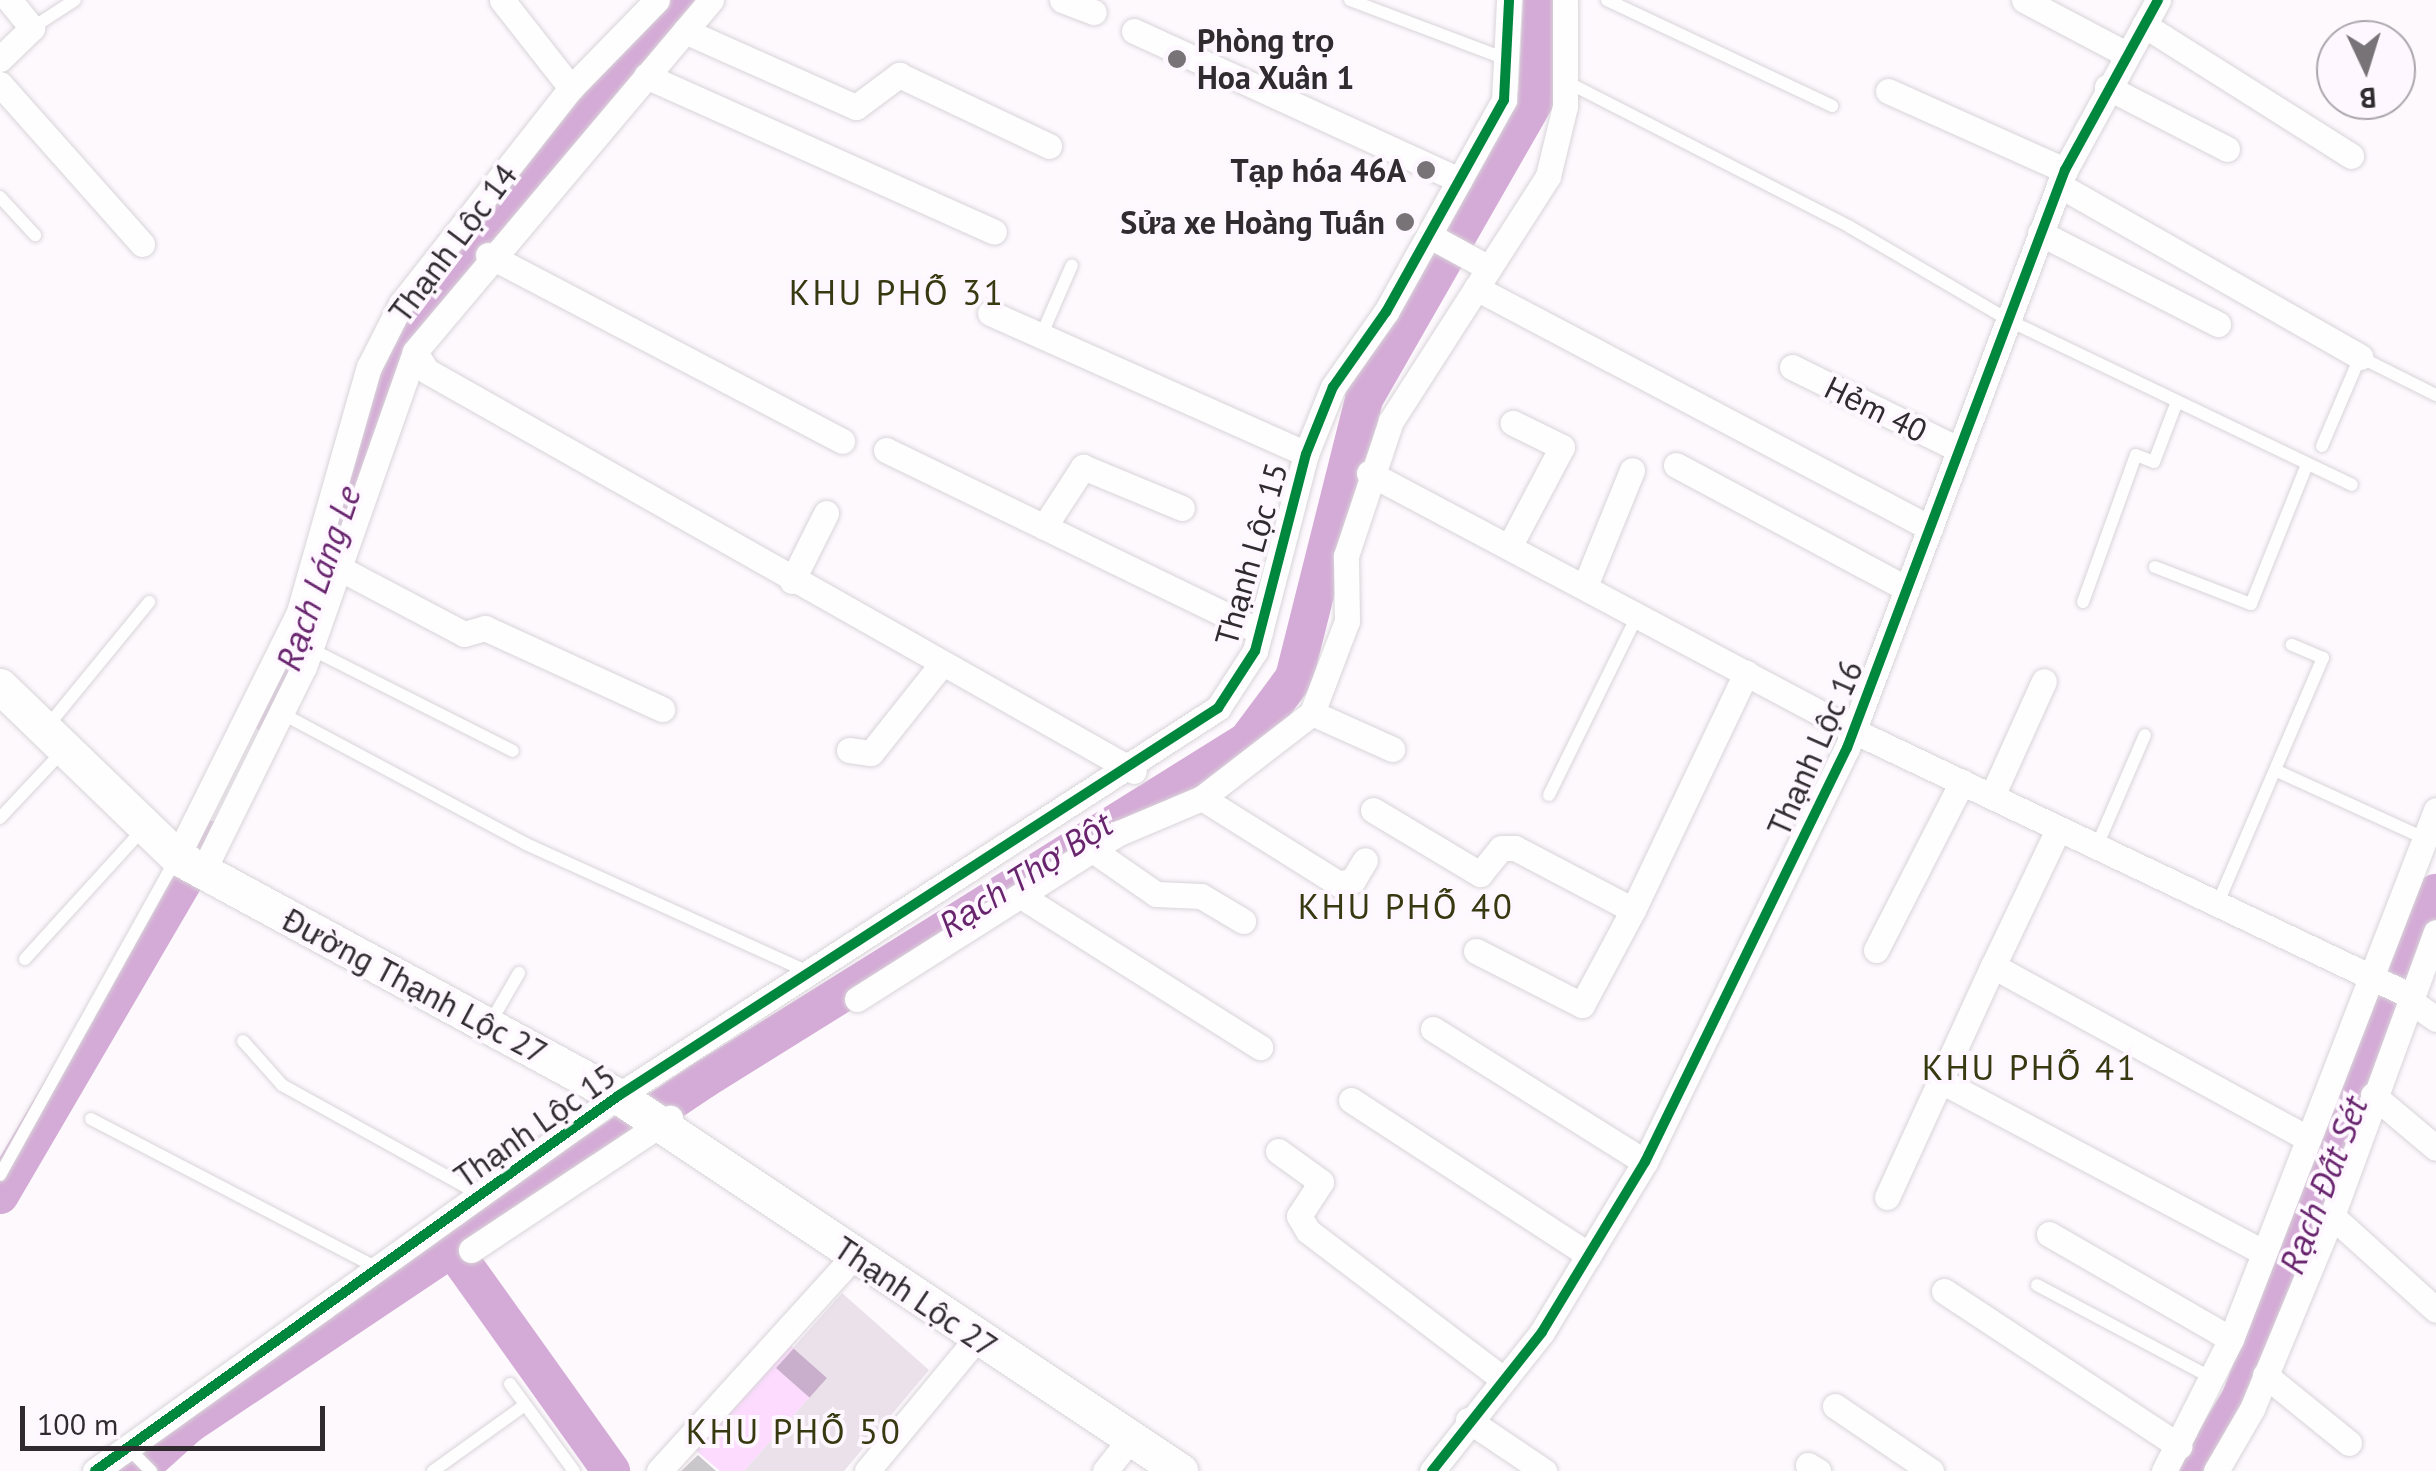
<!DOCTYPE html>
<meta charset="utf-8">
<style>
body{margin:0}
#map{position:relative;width:2436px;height:1471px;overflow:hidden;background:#fdf9fd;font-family:"PT Sans",sans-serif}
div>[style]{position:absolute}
.green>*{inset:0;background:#fcdbfe}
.shadow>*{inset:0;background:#0003}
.river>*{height:38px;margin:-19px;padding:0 19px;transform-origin:19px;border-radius:19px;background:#d4abd6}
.building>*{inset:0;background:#eae1eb}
.roads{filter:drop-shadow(0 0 2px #d8d4d8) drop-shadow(0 0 2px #d8d4d8)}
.lane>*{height:12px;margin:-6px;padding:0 6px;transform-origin:6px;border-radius:6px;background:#fffeff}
.street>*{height:25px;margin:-12.5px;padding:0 12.5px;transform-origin:12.5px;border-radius:12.5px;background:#fffeff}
.secondary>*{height:35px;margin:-17.5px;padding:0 17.5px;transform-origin:17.5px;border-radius:17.5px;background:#fffeff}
.cycleway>*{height:10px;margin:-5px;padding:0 5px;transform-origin:5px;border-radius:5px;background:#00873e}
.dots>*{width:28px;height:28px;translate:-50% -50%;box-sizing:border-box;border:5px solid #fef7ff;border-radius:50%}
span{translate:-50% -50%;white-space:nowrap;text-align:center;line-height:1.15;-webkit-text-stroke:8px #fef7ff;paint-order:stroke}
.poi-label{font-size:32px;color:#2f2b2f;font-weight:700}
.left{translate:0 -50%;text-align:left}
.right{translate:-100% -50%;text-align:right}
.street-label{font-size:32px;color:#2f2b2f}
.neighbourhood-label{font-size:35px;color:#373910;letter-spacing:2.5px}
.water-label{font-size:35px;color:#68256e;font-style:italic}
.north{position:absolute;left:2316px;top:20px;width:100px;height:100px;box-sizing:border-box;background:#fef7ff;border:2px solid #aba5ac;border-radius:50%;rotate:176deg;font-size:28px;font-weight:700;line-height:40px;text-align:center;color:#2f2b2f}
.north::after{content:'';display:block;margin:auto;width:35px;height:45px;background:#777377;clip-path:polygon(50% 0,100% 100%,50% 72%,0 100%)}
.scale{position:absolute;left:20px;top:1406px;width:305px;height:45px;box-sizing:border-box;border:5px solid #2f2b2f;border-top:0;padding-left:12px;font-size:30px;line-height:35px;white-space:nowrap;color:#2f2b2f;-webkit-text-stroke:8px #fef7ff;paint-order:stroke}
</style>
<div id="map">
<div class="green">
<i style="clip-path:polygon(788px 1343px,827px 1378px,744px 1471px,720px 1471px,693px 1448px)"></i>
</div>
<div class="shadow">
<i style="clip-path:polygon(823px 1316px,838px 1471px,745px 1471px,810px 1398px,776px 1368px)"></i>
<i style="clip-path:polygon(698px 1455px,716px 1471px,681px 1471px)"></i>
</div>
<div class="river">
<i style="left:269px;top:714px;width:102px;rotate:-66.2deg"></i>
<i style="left:310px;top:621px;width:239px;rotate:-73.7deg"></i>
<i style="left:377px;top:392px;width:78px;rotate:-63.4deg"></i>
<i style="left:412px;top:322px;width:422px;rotate:-49.7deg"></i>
<i style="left:0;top:1195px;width:412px;rotate:-59.7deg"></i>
<i style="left:452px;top:1248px;width:274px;rotate:54.5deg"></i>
<i style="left:137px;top:1471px;width:69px;rotate:-42deg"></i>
<i style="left:188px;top:1425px;width:622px;rotate:-33.79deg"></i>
<i style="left:705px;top:1079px;width:639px;rotate:-31.95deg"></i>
<i style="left:1247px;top:741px;width:79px;rotate:-53.3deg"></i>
<i style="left:1294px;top:678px;width:288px;rotate:-75.9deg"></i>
<i style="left:1364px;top:399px;width:348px;rotate:-60.2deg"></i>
<i style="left:1537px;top:97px;width:97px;rotate:-87deg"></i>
<i style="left:2197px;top:1471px;width:84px;rotate:-59.2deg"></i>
<i style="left:2240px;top:1399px;width:543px;rotate:-68.83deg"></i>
</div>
<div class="building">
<i style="clip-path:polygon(842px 1293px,929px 1370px,844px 1471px,744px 1471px,827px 1378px,793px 1348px)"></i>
</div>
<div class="roads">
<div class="lane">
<i style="left:1350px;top:0;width:167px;rotate:20.7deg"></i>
<i style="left:1607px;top:0;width:249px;rotate:25.2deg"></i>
<i style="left:32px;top:28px;width:51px;rotate:-33.1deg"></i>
<i style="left:1565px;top:81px;width:320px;rotate:27.1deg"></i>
<i style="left:1850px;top:227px;width:186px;rotate:30.4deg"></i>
<i style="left:2010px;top:321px;width:379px;rotate:25.6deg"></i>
<i style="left:0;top:197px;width:52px;rotate:47.4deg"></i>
<i style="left:1041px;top:336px;width:77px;rotate:-66.4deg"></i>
<i style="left:2322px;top:446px;width:97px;rotate:-66.9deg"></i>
<i style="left:2360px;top:357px;width:85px;rotate:26.6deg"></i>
<i style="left:2155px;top:567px;width:103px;rotate:21.1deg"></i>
<i style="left:2251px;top:604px;width:150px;rotate:-68.1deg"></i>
<i style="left:2083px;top:602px;width:156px;rotate:-70.2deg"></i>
<i style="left:2136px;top:455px;width:19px;rotate:21deg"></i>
<i style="left:2154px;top:462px;width:62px;rotate:-69.2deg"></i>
<i style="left:311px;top:649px;width:226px;rotate:26.8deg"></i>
<i style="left:281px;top:713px;width:278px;rotate:28.1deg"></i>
<i style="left:526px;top:844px;width:310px;rotate:24.4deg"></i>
<i style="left:46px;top:728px;width:163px;rotate:-50.7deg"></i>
<i style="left:2277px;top:771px;width:162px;rotate:24.5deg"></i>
<i style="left:1549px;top:795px;width:199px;rotate:-63.8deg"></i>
<i style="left:0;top:818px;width:92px;rotate:-46.8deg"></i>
<i style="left:2096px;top:848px;width:123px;rotate:-66.6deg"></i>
<i style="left:2217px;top:905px;width:269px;rotate:-66.8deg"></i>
<i style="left:2323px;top:658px;width:34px;rotate:-157deg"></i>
<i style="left:25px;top:959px;width:177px;rotate:-47.7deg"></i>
<i style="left:490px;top:1023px;width:58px;rotate:-59.9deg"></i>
<i style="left:243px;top:1041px;width:59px;rotate:48.4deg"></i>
<i style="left:282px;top:1085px;width:225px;rotate:29deg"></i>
<i style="left:91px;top:1119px;width:320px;rotate:27.5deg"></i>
<i style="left:0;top:1175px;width:362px;rotate:-60.9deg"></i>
<i style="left:2037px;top:1285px;width:198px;rotate:28deg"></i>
<i style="left:510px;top:1384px;width:108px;rotate:53.7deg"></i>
<i style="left:125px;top:1445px;width:37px;rotate:45deg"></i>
<i style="left:433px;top:1471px;width:113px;rotate:-35.7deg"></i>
</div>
<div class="street">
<i style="left:502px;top:0;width:112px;rotate:51.9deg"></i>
<i style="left:711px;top:0;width:460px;rotate:130.1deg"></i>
<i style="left:415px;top:352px;width:22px;rotate:58deg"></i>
<i style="left:427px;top:371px;width:812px;rotate:29.5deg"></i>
<i style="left:1062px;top:0;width:34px;rotate:21deg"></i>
<i style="left:2024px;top:0;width:115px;rotate:27.9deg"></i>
<i style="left:2144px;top:25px;width:245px;rotate:32.3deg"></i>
<i style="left:685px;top:31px;width:187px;rotate:24deg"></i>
<i style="left:856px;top:107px;width:54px;rotate:-36.7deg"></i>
<i style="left:899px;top:75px;width:166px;rotate:25.3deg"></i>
<i style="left:1134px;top:31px;width:358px;rotate:24.6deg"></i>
<i style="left:0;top:59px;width:45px;rotate:-44.1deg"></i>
<i style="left:32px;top:28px;width:36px;rotate:-129deg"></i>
<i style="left:646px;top:76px;width:381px;rotate:24.1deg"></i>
<i style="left:0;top:84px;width:214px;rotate:48.4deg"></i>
<i style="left:2107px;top:87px;width:135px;rotate:27.3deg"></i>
<i style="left:1888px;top:91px;width:194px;rotate:24.1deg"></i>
<i style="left:2059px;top:185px;width:347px;rotate:29.7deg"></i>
<i style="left:2040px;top:233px;width:200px;rotate:27.1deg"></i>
<i style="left:1430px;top:236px;width:67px;rotate:28.5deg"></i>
<i style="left:488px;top:255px;width:400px;rotate:27.7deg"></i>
<i style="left:1476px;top:288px;width:514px;rotate:27.86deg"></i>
<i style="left:990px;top:313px;width:346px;rotate:24deg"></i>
<i style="left:1792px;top:367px;width:187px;rotate:26.3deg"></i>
<i style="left:886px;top:450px;width:416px;rotate:25.9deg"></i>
<i style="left:1676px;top:465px;width:262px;rotate:28.2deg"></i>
<i style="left:1369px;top:473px;width:549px;rotate:28.01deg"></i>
<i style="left:1854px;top:731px;width:617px;rotate:25.44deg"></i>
<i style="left:1044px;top:527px;width:72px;rotate:-57deg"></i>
<i style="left:1083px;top:467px;width:107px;rotate:22.5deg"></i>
<i style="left:1509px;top:547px;width:113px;rotate:-62.1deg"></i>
<i style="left:1562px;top:447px;width:55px;rotate:-153.9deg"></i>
<i style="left:339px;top:568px;width:141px;rotate:27.8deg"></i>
<i style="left:464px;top:634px;width:22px;rotate:-16deg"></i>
<i style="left:485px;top:628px;width:195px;rotate:24.6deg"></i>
<i style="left:792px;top:581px;width:76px;rotate:-63.4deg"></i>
<i style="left:1585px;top:586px;width:125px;rotate:-67.9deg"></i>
<i style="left:1312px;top:713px;width:88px;rotate:24.2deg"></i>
<i style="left:849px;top:750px;width:22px;rotate:8deg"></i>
<i style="left:871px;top:753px;width:112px;rotate:-51.5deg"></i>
<i style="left:1992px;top:796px;width:126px;rotate:-65.7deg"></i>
<i style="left:1202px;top:798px;width:162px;rotate:32.1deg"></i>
<i style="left:1339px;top:884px;width:15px;rotate:-16deg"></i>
<i style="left:1353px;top:880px;width:23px;rotate:-59deg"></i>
<i style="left:1373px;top:810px;width:125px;rotate:30.9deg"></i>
<i style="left:1480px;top:874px;width:33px;rotate:-51deg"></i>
<i style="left:1501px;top:848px;width:14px"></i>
<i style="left:1515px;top:848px;width:133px;rotate:27.7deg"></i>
<i style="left:1633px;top:910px;width:263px;rotate:-64.5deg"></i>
<i style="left:1094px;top:851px;width:75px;rotate:34.7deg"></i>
<i style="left:1156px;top:894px;width:45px;rotate:2.5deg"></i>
<i style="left:1201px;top:896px;width:49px;rotate:30.8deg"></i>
<i style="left:177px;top:857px;width:274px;rotate:-63.5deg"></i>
<i style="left:299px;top:612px;width:255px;rotate:-74.1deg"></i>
<i style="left:369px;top:367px;width:71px;rotate:-63.1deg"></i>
<i style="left:401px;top:304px;width:275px;rotate:-51.8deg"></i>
<i style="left:571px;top:88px;width:123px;rotate:-45.7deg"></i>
<i style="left:202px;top:873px;width:230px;rotate:-63.7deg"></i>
<i style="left:304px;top:667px;width:334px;rotate:-70.6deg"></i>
<i style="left:1021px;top:896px;width:283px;rotate:32.3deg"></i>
<i style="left:1876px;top:950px;width:189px;rotate:-62.9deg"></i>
<i style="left:1476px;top:951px;width:119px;rotate:27deg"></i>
<i style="left:1582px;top:1005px;width:108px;rotate:-61.8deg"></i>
<i style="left:1993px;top:966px;width:151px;rotate:-64.5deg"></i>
<i style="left:857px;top:999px;width:310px;rotate:-32.4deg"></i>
<i style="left:1119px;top:833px;width:90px;rotate:-22.9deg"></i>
<i style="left:1202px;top:798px;width:139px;rotate:-37.7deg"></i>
<i style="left:1312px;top:713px;width:98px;rotate:-69.2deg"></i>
<i style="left:1347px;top:621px;width:65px;rotate:-90.9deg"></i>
<i style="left:1346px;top:556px;width:142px;rotate:-71.6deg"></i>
<i style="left:1391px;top:421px;width:291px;rotate:-57.3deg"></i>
<i style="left:1548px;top:176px;width:72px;rotate:-76.3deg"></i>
<i style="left:1565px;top:106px;width:106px;rotate:-90deg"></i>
<i style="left:2409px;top:1000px;width:33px;rotate:35deg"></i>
<i style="left:1433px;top:1029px;width:250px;rotate:32.1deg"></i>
<i style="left:1941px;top:1081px;width:366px;rotate:28deg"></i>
<i style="left:2373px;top:1095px;width:82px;rotate:40.1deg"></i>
<i style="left:1351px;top:1100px;width:284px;rotate:33.1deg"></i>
<i style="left:1278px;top:1151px;width:53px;rotate:35.8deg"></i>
<i style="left:1321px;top:1182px;width:40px;rotate:122.9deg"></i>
<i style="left:1299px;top:1216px;width:17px;rotate:59deg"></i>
<i style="left:1308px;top:1231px;width:245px;rotate:37.2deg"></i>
<i style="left:1887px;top:1197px;width:254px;rotate:-65.4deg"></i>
<i style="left:1993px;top:966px;width:358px;rotate:28.7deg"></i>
<i style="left:2332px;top:1216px;width:140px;rotate:42.1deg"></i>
<i style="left:2049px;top:1234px;width:210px;rotate:30deg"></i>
<i style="left:471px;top:1250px;width:239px;rotate:-33.6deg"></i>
<i style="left:1944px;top:1291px;width:282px;rotate:33.4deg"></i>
<i style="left:2265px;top:1375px;width:108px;rotate:39deg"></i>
<i style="left:1835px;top:1406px;width:116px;rotate:34.1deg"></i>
<i style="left:1468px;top:1420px;width:92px;rotate:33.9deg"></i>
<i style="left:1808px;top:1465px;width:12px;rotate:31deg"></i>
<i style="left:95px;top:1471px;width:644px;rotate:-35.64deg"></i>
<i style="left:618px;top:1096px;width:715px;rotate:-32.89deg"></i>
<i style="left:1218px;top:708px;width:68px;rotate:-57deg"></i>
<i style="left:1255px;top:651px;width:203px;rotate:-75.5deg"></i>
<i style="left:1306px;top:454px;width:72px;rotate:-68.1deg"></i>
<i style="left:1333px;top:387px;width:92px;rotate:-54.8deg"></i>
<i style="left:1386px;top:312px;width:243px;rotate:-60.9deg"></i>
<i style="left:1504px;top:100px;width:100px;rotate:-87.1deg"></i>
<i style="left:659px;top:1471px;width:290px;rotate:-47.8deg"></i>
<i style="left:867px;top:1471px;width:173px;rotate:-50.4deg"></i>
<i style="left:1105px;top:1471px;width:42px;rotate:-51.8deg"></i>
<i style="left:1432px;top:1471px;width:177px;rotate:-51.6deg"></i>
<i style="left:1542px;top:1332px;width:199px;rotate:-58.8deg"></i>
<i style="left:1645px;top:1162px;width:461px;rotate:-64deg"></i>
<i style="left:1847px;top:748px;width:618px;rotate:-69.34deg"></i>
<i style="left:2065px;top:170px;width:194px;rotate:-61.3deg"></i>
<i style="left:2164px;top:1471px;width:148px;rotate:-63.1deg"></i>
<i style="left:2231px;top:1339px;width:567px;rotate:-68.82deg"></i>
<i style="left:2216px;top:1471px;width:72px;rotate:-59.9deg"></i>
<i style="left:2252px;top:1409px;width:209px;rotate:-67.5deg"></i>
<i style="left:2332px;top:1216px;width:302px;rotate:-69.9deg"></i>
</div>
<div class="secondary">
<i style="left:0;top:686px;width:246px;rotate:44deg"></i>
<i style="left:177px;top:857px;width:502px;rotate:28.46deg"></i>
<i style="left:618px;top:1096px;width:676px;rotate:33.71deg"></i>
</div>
</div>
<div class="cycleway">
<i style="left:95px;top:1471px;width:644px;rotate:-35.64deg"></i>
<i style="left:618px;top:1096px;width:715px;rotate:-32.89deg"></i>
<i style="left:1218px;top:708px;width:68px;rotate:-57deg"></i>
<i style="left:1255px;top:651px;width:203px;rotate:-75.5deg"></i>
<i style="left:1306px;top:454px;width:72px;rotate:-68.1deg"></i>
<i style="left:1333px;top:387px;width:92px;rotate:-54.8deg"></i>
<i style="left:1386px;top:312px;width:243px;rotate:-60.9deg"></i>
<i style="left:1504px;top:100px;width:100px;rotate:-87.1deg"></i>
<i style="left:1432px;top:1471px;width:177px;rotate:-51.6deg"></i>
<i style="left:1542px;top:1332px;width:199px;rotate:-58.8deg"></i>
<i style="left:1645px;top:1162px;width:461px;rotate:-64deg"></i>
<i style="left:1847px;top:748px;width:618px;rotate:-69.34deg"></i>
<i style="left:2065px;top:170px;width:194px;rotate:-61.3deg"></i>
</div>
<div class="dots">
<i style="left:1177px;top:59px;background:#777377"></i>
<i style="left:1426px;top:170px;background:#777377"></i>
<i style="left:1405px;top:222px;background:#777377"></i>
</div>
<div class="poi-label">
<span class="left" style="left:1197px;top:59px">Phòng trọ<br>Hoa Xuân 1</span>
<span class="right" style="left:1406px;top:170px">Tạp hóa 46A</span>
<span class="right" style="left:1385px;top:222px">Sửa xe Hoàng Tuấn</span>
</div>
<div class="street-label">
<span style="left:453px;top:243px;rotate:-53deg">Thạnh Lộc 14</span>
<span style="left:1876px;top:409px;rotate:26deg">Hẻm 40</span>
<span style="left:1251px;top:554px;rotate:-74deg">Thạnh Lộc 15</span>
<span style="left:1815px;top:748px;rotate:-66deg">Thạnh Lộc 16</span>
<span style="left:415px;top:986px;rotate:28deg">Đường Thạnh Lộc 27</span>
<span style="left:535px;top:1126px;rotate:-35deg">Thạnh Lộc 15</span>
<span style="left:916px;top:1297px;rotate:34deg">Thạnh Lộc 27</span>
</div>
<div class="neighbourhood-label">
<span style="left:897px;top:292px">KHU PHỐ 31</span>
<span style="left:1406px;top:906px">KHU PHỐ 40</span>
<span style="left:2030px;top:1067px">KHU PHỐ 41</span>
<span style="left:794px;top:1431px">KHU PHỐ 50</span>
</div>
<div class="water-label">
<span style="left:318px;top:578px;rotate:-71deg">Rạch Láng Le</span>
<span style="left:1025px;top:874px;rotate:-33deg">Rạch Thợ Bột</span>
<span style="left:2323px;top:1185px;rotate:-69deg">Rạch Đất Sét</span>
</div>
<div class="north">B</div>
<div class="scale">100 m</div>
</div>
